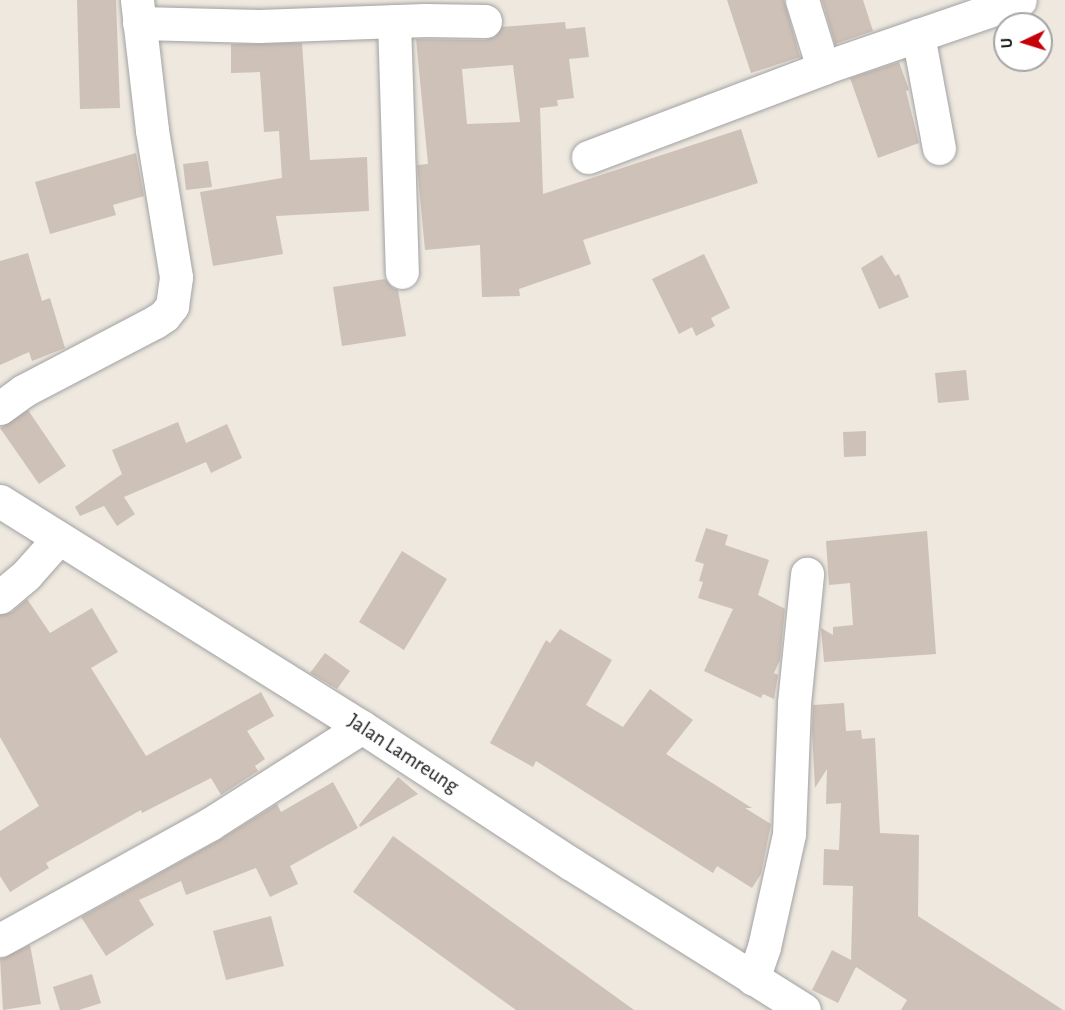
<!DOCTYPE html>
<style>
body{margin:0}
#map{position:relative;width:1065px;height:1010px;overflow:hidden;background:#eee8df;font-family:"Alegreya Sans",sans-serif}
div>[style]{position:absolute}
.building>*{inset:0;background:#cec1b8}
.roads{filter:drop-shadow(0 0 2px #a2a2a2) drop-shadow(0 0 2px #a2a2a2)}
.minor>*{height:33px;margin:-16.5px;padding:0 16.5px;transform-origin:16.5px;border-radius:16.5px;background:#fff}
span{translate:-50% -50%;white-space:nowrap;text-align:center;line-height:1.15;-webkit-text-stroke:4.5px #fff;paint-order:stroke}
.street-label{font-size:21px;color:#1b1b1b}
.north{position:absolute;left:993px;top:12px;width:60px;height:60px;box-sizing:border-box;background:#fff;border:2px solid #a4a4a4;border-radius:50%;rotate:266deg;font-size:16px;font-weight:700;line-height:24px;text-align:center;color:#1b1b1b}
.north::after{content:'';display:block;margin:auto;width:21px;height:27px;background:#c60009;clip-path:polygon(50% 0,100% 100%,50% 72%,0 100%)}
</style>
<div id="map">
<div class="building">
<i style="clip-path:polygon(77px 0,116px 0,120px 108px,80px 109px)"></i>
<i style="clip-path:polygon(727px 0,784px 0,800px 57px,751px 73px)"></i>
<i style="clip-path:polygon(822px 0,863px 0,873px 31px,835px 44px)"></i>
<i style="clip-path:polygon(evenodd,565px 22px,566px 29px,585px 27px,589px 57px,569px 59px,574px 98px,557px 100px,558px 106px,540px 108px,543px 194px,741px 129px,758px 183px,583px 240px,591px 264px,519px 289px,520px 296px,482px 297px,480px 245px,425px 250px,417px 165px,428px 164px,416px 39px,485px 40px,495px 37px,502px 27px,565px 22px,513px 65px,520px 122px,467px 124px,462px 69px,513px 65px)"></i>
<i style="clip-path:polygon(302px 43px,310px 160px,367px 157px,369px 211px,276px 216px,283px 254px,213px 266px,200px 192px,282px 178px,279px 131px,264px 132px,260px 72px,231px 73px,231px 44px)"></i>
<i style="clip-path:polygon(899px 62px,909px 90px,906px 91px,919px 143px,878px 158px,850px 78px)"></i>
<i style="clip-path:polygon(136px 153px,144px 196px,113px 205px,116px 215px,50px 234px,35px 182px)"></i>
<i style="clip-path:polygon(208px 161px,212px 187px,186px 190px,183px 164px)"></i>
<i style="clip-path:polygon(28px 253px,42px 301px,50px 298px,65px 348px,32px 361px,29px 352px,0 365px,0 261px)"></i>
<i style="clip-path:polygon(704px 254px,730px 308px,711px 318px,715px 326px,696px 336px,692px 327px,679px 334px,652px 279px)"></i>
<i style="clip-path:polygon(882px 255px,895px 276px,899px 274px,909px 297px,879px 309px,861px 268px)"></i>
<i style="clip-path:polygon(385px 279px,393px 288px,398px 290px,406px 336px,342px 346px,333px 287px)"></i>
<i style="clip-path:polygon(966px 370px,969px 400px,938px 403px,935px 373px)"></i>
<i style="clip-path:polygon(28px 410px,66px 466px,39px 484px,0 428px)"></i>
<i style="clip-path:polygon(178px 422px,186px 443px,227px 424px,242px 458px,211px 473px,206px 462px,124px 497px,135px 514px,117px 526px,104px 506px,80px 516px,75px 507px,122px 474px,112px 450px)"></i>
<i style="clip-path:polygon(866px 431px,866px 456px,844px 457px,843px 432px)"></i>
<i style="clip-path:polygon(706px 528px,728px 535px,725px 545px,769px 560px,758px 595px,785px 609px,780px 660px,774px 673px,778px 675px,774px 699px,763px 694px,761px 698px,704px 671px,733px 609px,698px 598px,703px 582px,699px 581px,704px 564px,695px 561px)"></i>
<i style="clip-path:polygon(927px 531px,936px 654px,824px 662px,821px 628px,833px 635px,833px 627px,853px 625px,850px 583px,829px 585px,826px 541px)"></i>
<i style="clip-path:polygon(402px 551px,447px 579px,404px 650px,359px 622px)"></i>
<i style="clip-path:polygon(27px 599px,50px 633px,92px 608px,118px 652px,91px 668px,146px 756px,261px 692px,274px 716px,247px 731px,265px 759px,255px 766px,258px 771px,221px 795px,211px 778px,142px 813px,141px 810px,46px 863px,49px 868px,10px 892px,0 876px,0 831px,39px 806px,0 737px,0 615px,12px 612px)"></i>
<i style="clip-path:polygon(560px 629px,612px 660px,586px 705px,623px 727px,650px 689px,693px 720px,666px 754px,752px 808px,745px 808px,771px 824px,761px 874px,752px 888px,717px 866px,713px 873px,536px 761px,533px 767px,490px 743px,546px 640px,550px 643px)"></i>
<i style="clip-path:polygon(325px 653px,350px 671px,337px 689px,310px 673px)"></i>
<i style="clip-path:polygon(844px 703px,846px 731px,861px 730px,862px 739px,875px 738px,880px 833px,919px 835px,918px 916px,1063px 1010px,901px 1010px,907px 1000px,856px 967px,838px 1003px,812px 990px,832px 950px,851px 960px,853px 886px,823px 885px,824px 849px,839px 850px,841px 803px,826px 804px,827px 769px,815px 788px,812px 730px,813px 705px)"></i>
<i style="clip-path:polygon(398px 777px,418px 794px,360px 827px,359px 825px)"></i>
<i style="clip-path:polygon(333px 782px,358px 828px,290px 866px,298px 884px,270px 897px,256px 868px,186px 895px,181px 881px,139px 900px,154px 925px,106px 956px,81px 917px,219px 840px,277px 804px,281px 812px)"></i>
<i style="clip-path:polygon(393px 836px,634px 1010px,516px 1010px,353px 892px)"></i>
<i style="clip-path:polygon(271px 916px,284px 966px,226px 980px,213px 931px)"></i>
<i style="clip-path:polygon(30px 945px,41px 1004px,3px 1010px,0 959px)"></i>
<i style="clip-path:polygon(92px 974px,101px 1003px,79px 1010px,60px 1010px,53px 987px)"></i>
</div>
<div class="roads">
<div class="minor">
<i style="left:802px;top:0;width:71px;rotate:72.8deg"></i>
<i style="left:394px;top:21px;width:251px;rotate:88.2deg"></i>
<i style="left:139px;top:23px;width:120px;rotate:1.4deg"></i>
<i style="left:259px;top:26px;width:166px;rotate:-2.1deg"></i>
<i style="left:425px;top:20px;width:60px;rotate:1deg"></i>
<i style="left:918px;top:35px;width:115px;rotate:79.5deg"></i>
<i style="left:588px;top:157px;width:251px;rotate:-20.7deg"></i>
<i style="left:823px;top:68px;width:208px;rotate:-19deg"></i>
<i style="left:0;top:408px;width:29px;rotate:-36deg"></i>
<i style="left:23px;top:391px;width:149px;rotate:-27.6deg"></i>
<i style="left:155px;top:322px;width:11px;rotate:-34deg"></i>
<i style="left:164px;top:316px;width:13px;rotate:-51deg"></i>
<i style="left:172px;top:306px;width:29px;rotate:-82deg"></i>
<i style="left:176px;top:277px;width:149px;rotate:-99.3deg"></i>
<i style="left:152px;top:130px;width:131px;rotate:-96.6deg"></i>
<i style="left:0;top:501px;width:427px;rotate:32deg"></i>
<i style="left:362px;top:727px;width:249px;rotate:33.2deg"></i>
<i style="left:570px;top:863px;width:276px;rotate:32.1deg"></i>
<i style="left:0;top:597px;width:35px;rotate:-40deg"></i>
<i style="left:27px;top:574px;width:48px;rotate:-48.4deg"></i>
<i style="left:0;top:940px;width:240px;rotate:-28.9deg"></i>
<i style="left:210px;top:824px;width:180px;rotate:-32.5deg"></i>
<i style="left:753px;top:979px;width:34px;rotate:-71deg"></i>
<i style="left:764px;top:947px;width:116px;rotate:-77.5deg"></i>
<i style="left:789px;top:834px;width:131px;rotate:-87.8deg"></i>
<i style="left:794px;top:703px;width:130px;rotate:-84.2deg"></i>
</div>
</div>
<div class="street-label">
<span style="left:403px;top:754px;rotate:33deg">Jalan Lamreung</span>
</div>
<div class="north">U</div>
</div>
